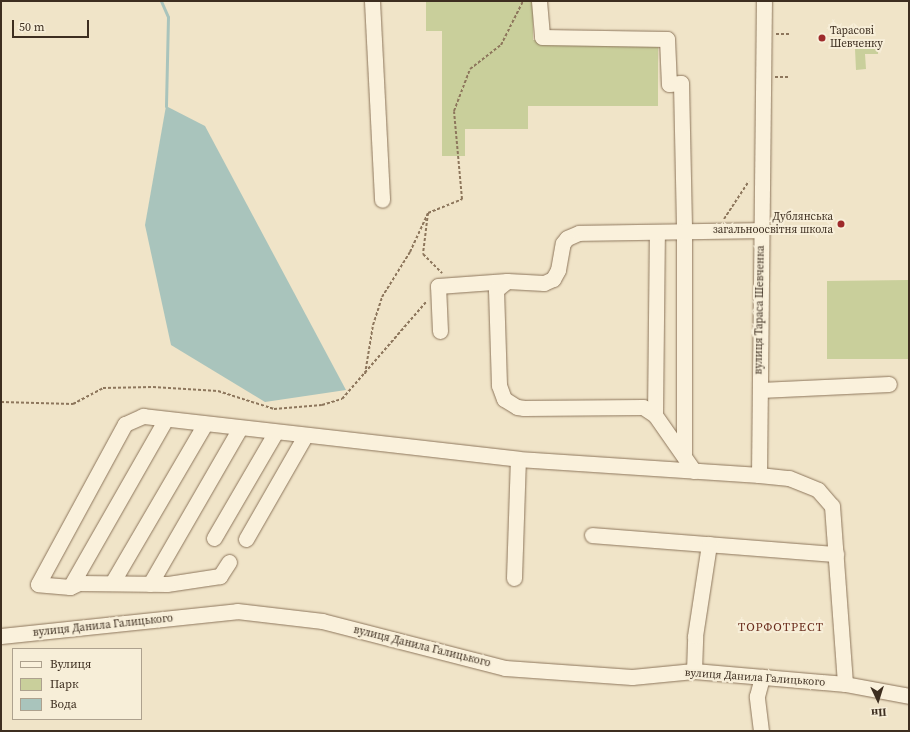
<!DOCTYPE html>
<meta charset="utf-8">
<style>
body{margin:0}
#map{position:relative;width:910px;height:732px;overflow:hidden;background:#f0e4c8;font-family:"Source Serif 4",serif}
div>[style]{position:absolute}
.green>*{inset:0;background:#c9cf9b}
.water>*{inset:0;background:#a9c4bc}
.stream>*{height:3px;margin:-1.5px;padding:0 1.5px;transform-origin:1.5px;border-radius:1.5px;background:#a9c4bc}
.path>*{height:2px;margin-top:-1px;transform-origin:0;background:repeating-linear-gradient(90deg,#8d765c 0 3px,transparent 0 5px)}
.roads{filter:drop-shadow(0 0 1px #8d765c) drop-shadow(0 0 1px #8d765c)}
.minor>*{height:15px;margin:-7.5px;padding:0 7.5px;transform-origin:7.5px;border-radius:7.5px;background:#faf1dc}
.dots>*{width:11px;height:11px;translate:-50% -50%;box-sizing:border-box;border:2px solid #f7eed8;border-radius:50%}
span{translate:-50% -50%;white-space:nowrap;text-align:center;line-height:1.15;-webkit-text-stroke:4px #f7eed8;paint-order:stroke}
.poi-label{font-size:11px;color:#3d2e20}
.left{translate:0 -50%;text-align:left}
.right{translate:-100% -50%;text-align:right}
.street-label{font-size:11px;color:#3d2e20}
.neighbourhood-label{font-size:12px;color:#6b2e1e;letter-spacing:1px}
.frame{position:absolute;inset:0;border:2px solid #3d2e20;pointer-events:none}
.legend{position:absolute;left:12px;top:648px;width:130px;height:72px;box-sizing:border-box;background:#f7eed8;border:1px solid #ada18e;margin:0;padding:5px 7px;list-style:none;font-size:12px;color:#3d2e20}
.legend li{display:flex;align-items:center;gap:8px;height:20px}
.legend b{width:20px;border:1px solid #ada18e}
.north{position:absolute;left:858px;top:680px;width:40px;height:40px;-webkit-text-stroke:3px #f7eed8;paint-order:stroke;rotate:176deg;font-size:11px;font-weight:700;line-height:16px;text-align:center;color:#3d2e20}
.north::after{content:'';display:block;margin:auto;width:14px;height:18px;background:#3d2e20;clip-path:polygon(50% 0,100% 100%,50% 72%,0 100%)}
.scale{position:absolute;left:12px;top:20px;width:77px;height:18px;box-sizing:border-box;border:2px solid #3d2e20;border-top:0;padding-left:5px;font-size:12px;line-height:14px;white-space:nowrap;color:#3d2e20;-webkit-text-stroke:3px #f7eed8;paint-order:stroke}
</style>
<div id="map">
<div class="green">
<i style="clip-path:polygon(426px 1px,533px 1px,533px 40px,658px 40px,658px 106px,528px 106px,528px 129px,465px 129px,465px 156px,442px 156px,442px 31px,426px 31px)"></i>
<i style="clip-path:polygon(878px 48px,878px 54px,865px 54px,866px 69px,856px 70px,855px 49px)"></i>
<i style="clip-path:polygon(909px 280px,909px 359px,827px 359px,827px 281px)"></i>
</div>
<div class="water">
<i style="clip-path:polygon(166px 106px,205px 126px,346px 390px,265px 402px,171px 345px,145px 225px)"></i>
</div>
<div class="stream">
<i style="left:161px;top:1px;width:17px;rotate:66deg"></i>
<i style="left:168px;top:17px;width:89px;rotate:91.3deg"></i>
</div>
<div class="path">
<i style="left:776px;top:34px;width:15px"></i>
<i style="left:775px;top:77px;width:15px"></i>
<i style="left:428px;top:213px;width:41px;rotate:97deg"></i>
<i style="left:423px;top:254px;width:27px;rotate:45deg"></i>
<i style="left:724px;top:219px;width:45px;rotate:-56.7deg"></i>
<i style="left:365px;top:374px;width:50px;rotate:-80.7deg"></i>
<i style="left:373px;top:325px;width:29px;rotate:-72deg"></i>
<i style="left:382px;top:297px;width:53px;rotate:-58.1deg"></i>
<i style="left:410px;top:252px;width:43px;rotate:-65.2deg"></i>
<i style="left:428px;top:213px;width:37px;rotate:-22deg"></i>
<i style="left:462px;top:199px;width:88px;rotate:-95.2deg"></i>
<i style="left:454px;top:111px;width:45px;rotate:-69.1deg"></i>
<i style="left:470px;top:69px;width:39px;rotate:-38deg"></i>
<i style="left:501px;top:45px;width:49px;rotate:-63.4deg"></i>
<i style="left:1px;top:402px;width:72px;rotate:1.6deg"></i>
<i style="left:73px;top:404px;width:34px;rotate:-28deg"></i>
<i style="left:103px;top:388px;width:50px;rotate:-1.1deg"></i>
<i style="left:153px;top:387px;width:65px;rotate:3.5deg"></i>
<i style="left:218px;top:391px;width:59px;rotate:17.8deg"></i>
<i style="left:274px;top:409px;width:48px;rotate:-4.8deg"></i>
<i style="left:322px;top:405px;width:21px;rotate:-17deg"></i>
<i style="left:342px;top:399px;width:130px;rotate:-49.1deg"></i>
</div>
<div class="roads">
<div class="minor">
<i style="left:372px;top:1px;width:199px;rotate:87.1deg"></i>
<i style="left:539px;top:1px;width:36px;rotate:85deg"></i>
<i style="left:542px;top:37px;width:125px;rotate:0.9deg"></i>
<i style="left:667px;top:39px;width:45px;rotate:87.5deg"></i>
<i style="left:669px;top:84px;width:12px;rotate:-5deg"></i>
<i style="left:681px;top:83px;width:148px;rotate:88.8deg"></i>
<i style="left:684px;top:231px;width:225px;rotate:90deg"></i>
<i style="left:440px;top:331px;width:45px;rotate:-92.5deg"></i>
<i style="left:438px;top:286px;width:69px;rotate:-4.1deg"></i>
<i style="left:760px;top:390px;width:129px;rotate:-2.7deg"></i>
<i style="left:655px;top:415px;width:183px;rotate:-89.4deg"></i>
<i style="left:694px;top:471px;width:68px;rotate:-124.9deg"></i>
<i style="left:655px;top:415px;width:14px;rotate:-146deg"></i>
<i style="left:643px;top:407px;width:119px;rotate:179.5deg"></i>
<i style="left:524px;top:408px;width:7px;rotate:-172deg"></i>
<i style="left:517px;top:407px;width:15px;rotate:-148deg"></i>
<i style="left:504px;top:399px;width:15px;rotate:-110deg"></i>
<i style="left:499px;top:385px;width:95px;rotate:-91.8deg"></i>
<i style="left:496px;top:290px;width:14px;rotate:-39deg"></i>
<i style="left:507px;top:281px;width:37px;rotate:3deg"></i>
<i style="left:544px;top:283px;width:10px;rotate:-24deg"></i>
<i style="left:553px;top:279px;width:10px;rotate:-61deg"></i>
<i style="left:558px;top:270px;width:27px;rotate:-80deg"></i>
<i style="left:563px;top:243px;width:6px;rotate:-51deg"></i>
<i style="left:567px;top:238px;width:13px;rotate:-23deg"></i>
<i style="left:579px;top:233px;width:182px;rotate:-0.9deg"></i>
<i style="left:759px;top:475px;width:474px;rotate:-89.4deg"></i>
<i style="left:592px;top:535px;width:245px;rotate:4.5deg"></i>
<i style="left:214px;top:538px;width:121px;rotate:-59.8deg"></i>
<i style="left:246px;top:539px;width:119px;rotate:-60.2deg"></i>
<i style="left:229px;top:562px;width:17px;rotate:123deg"></i>
<i style="left:220px;top:576px;width:54px;rotate:171.4deg"></i>
<i style="left:167px;top:584px;width:88px;rotate:-179.3deg"></i>
<i style="left:79px;top:583px;width:10px;rotate:156deg"></i>
<i style="left:70px;top:587px;width:32px;rotate:-175deg"></i>
<i style="left:38px;top:584px;width:182px;rotate:-61.5deg"></i>
<i style="left:125px;top:424px;width:20px;rotate:-24deg"></i>
<i style="left:143px;top:416px;width:377px;rotate:6.5deg"></i>
<i style="left:518px;top:459px;width:242px;rotate:3.8deg"></i>
<i style="left:759px;top:475px;width:30px;rotate:6deg"></i>
<i style="left:789px;top:478px;width:31px;rotate:22deg"></i>
<i style="left:818px;top:490px;width:21px;rotate:49deg"></i>
<i style="left:832px;top:506px;width:178px;rotate:85.8deg"></i>
<i style="left:514px;top:578px;width:119px;rotate:-88.1deg"></i>
<i style="left:112px;top:583px;width:184px;rotate:-59.7deg"></i>
<i style="left:150px;top:584px;width:180px;rotate:-60deg"></i>
<i style="left:70px;top:587px;width:193px;rotate:-60.3deg"></i>
<i style="left:1px;top:636px;width:237px;rotate:-6deg"></i>
<i style="left:237px;top:611px;width:86px;rotate:6.7deg"></i>
<i style="left:322px;top:621px;width:189px;rotate:14.4deg"></i>
<i style="left:505px;top:668px;width:127px;rotate:4.1deg"></i>
<i style="left:632px;top:677px;width:62px;rotate:-5.5deg"></i>
<i style="left:694px;top:671px;width:152px;rotate:4.9deg"></i>
<i style="left:845px;top:684px;width:65px;rotate:10.6deg"></i>
<i style="left:694px;top:671px;width:35px;rotate:-88deg"></i>
<i style="left:695px;top:636px;width:93px;rotate:-81.3deg"></i>
<i style="left:761px;top:731px;width:35px;rotate:-97deg"></i>
<i style="left:757px;top:696px;width:20px;rotate:-75deg"></i>
</div>
</div>
<div class="dots">
<i style="left:822px;top:38px;background:#9e2a2b"></i>
<i style="left:841px;top:224px;background:#9e2a2b"></i>
</div>
<div class="poi-label">
<span class="left" style="left:830px;top:38px">Тарасові<br>Шевченку</span>
<span class="right" style="left:833px;top:224px">Дублянська<br>загальноосвітня школа</span>
</div>
<div class="street-label">
<span style="left:760px;top:310px;rotate:-89deg">вулиця Тараса Шевченка</span>
<span style="left:103px;top:626px;rotate:-6deg">вулиця Данила Галицького</span>
<span style="left:422px;top:647px;rotate:14deg">вулиця Данила Галицького</span>
<span style="left:755px;top:678px;rotate:4deg">вулиця Данила Галицького</span>
</div>
<div class="neighbourhood-label">
<span style="left:781px;top:628px">ТОРФОТРЕСТ</span>
</div>
<div class="frame"></div>
<ul class="legend">
<li><b style="height:5px;background:#faf1dc"></b>Вулиця</li>
<li><b style="height:11px;background:#c9cf9b"></b>Парк</li>
<li><b style="height:11px;background:#a9c4bc"></b>Вода</li>
</ul>
<div class="north">Пн</div>
<div class="scale">50 m</div>
</div>
